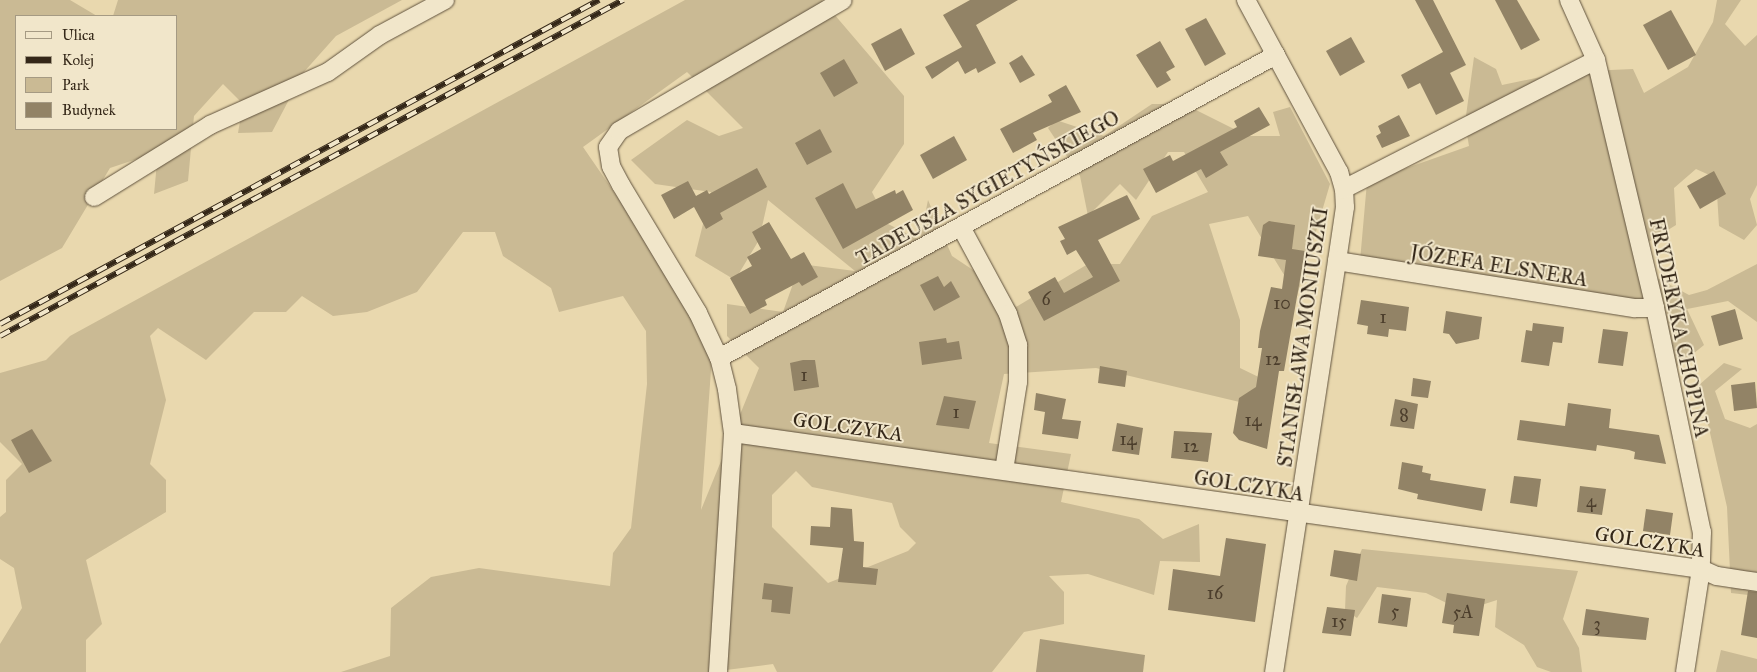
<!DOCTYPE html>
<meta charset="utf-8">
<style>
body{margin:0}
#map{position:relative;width:1757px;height:672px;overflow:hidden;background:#e9d8ae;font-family:"IM FELL Great Primer",serif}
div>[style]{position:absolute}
.green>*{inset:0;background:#caba94}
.water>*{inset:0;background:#ab9c7b}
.building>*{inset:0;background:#928366}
.roads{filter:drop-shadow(0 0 1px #61533e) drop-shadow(0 0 1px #61533e)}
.minor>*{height:18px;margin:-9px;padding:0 9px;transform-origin:9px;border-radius:9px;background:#f1e6ca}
.rail>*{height:5.5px;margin-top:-2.75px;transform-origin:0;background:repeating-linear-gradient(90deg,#f1e6ca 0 11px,#342718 0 22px);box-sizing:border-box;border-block:1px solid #342718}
span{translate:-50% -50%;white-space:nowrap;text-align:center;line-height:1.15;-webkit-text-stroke:4px #f1e6ca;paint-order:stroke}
.number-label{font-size:18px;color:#4c3e2c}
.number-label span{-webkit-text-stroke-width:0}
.street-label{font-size:20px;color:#342718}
.legend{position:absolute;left:15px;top:15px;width:162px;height:115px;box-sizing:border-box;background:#f1e6ca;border:1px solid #a59a83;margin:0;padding:6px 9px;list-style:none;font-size:15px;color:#342718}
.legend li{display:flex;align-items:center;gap:10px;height:25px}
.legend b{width:25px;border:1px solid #a59a83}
</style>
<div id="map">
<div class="green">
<i style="clip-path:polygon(0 0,70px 0,97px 16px,16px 16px,16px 129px,176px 129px,176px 16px,113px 16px,118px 0,402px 0,336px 36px,303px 73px,272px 132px,238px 133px,243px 104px,223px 84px,194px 116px,188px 181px,154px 194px,158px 152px,110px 168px,62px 248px,0 281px)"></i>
<i style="clip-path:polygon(evenodd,685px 0,822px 0,904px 96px,904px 144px,872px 192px,888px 224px,920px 240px,928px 200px,952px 256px,1000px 288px,1016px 307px,1088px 264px,1120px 264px,1152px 216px,1208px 192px,1184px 152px,1168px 152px,1136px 200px,1120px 184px,1088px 216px,1080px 176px,1048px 128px,1056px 120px,1104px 136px,1152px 104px,1184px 104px,1248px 136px,1280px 136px,1273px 112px,1290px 107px,1330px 184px,1297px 296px,1248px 216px,1209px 224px,1240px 320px,1240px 368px,1273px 384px,1265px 408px,1096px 368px,1004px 374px,989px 443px,1071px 454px,1061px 502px,1139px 519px,1163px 539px,1199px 524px,1200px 562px,1160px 561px,1154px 595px,1088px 574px,1049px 576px,1064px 592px,1064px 624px,1024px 632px,992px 672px,777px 672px,773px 664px,710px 672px,341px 672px,390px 656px,391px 608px,431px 577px,479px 568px,610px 586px,613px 553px,631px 528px,647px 384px,646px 331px,623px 296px,559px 312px,551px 288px,503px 256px,495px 232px,463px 232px,417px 292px,367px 312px,333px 316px,302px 296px,286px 312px,254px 312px,206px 360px,158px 328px,150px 336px,166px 400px,150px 464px,166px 480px,166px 512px,86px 560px,102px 624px,86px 640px,86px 672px,0 672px,0 644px,22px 608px,14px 568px,0 559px,0 517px,6px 512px,6px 480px,22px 464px,0 442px,0 373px,46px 360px,70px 336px,685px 0,687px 72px,743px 128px,719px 136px,687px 120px,631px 160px,655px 184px,711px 192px,695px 256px,735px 280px,759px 240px,768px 200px,855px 271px,800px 264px,783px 312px,727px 304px,727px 336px,759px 368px,701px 510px,712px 356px,647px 240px,583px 147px,687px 72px,685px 0,796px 471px,812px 487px,892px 503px,900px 527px,916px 543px,908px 551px,828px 583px,772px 527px,772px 495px,796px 471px)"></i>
<i style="clip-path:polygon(1717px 0,1741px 0,1725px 24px,1745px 46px,1757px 35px,1757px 185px,1750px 199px,1757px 225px,1744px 240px,1719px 226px,1716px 178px,1696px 169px,1674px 188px,1676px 225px,1642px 246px,1646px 272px,1689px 295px,1707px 290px,1757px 264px,1757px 322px,1728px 301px,1687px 309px,1704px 345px,1672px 371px,1647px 309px,1360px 261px,1367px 182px,1469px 146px,1465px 123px,1474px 57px,1496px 69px,1502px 85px,1565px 72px,1633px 69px,1644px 93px,1688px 67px,1713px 22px)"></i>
<i style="clip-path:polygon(1724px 363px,1742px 369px,1715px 391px,1725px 419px,1750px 428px,1757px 424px,1757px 596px,1731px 593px,1727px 507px,1699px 385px)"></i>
<i style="clip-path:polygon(1362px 549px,1578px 571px,1563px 619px,1579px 648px,1582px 672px,1551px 672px,1537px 667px,1524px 645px,1495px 627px,1497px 600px,1463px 611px,1426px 593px,1377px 587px,1357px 618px,1345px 610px,1346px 586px)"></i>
<i style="clip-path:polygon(1721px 650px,1757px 659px,1757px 672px,1716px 672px)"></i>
</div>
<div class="water">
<i style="clip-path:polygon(1040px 639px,1145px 655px,1143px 672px,1036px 672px)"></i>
</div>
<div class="building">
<i style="clip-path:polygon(970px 0,1018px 0,976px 25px,996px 63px,978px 73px,976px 68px,965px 74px,958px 61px,932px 79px,925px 67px,962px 47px,943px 15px)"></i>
<i style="clip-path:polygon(1415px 0,1433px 0,1466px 65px,1450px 73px,1464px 101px,1436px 115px,1420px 83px,1408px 89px,1401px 75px,1443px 52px)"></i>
<i style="clip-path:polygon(1495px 0,1517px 0,1540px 40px,1521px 50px)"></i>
<i style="clip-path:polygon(1671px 10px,1696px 55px,1668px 70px,1643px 25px)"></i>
<i style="clip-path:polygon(1206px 18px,1226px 54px,1205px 66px,1185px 29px)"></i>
<i style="clip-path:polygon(901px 28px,915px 54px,885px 71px,871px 44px)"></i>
<i style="clip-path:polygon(1351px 37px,1365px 62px,1340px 76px,1326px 51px)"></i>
<i style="clip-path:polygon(1160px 41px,1175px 67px,1166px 72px,1171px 80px,1157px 88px,1136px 55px)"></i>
<i style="clip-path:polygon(1022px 55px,1035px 75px,1020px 83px,1009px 63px)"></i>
<i style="clip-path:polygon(844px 59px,858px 83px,834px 97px,820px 73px)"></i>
<i style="clip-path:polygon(1066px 85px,1081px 112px,1033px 133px,1037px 140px,1013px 153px,1000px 129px,1052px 102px,1048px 95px)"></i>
<i style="clip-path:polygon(1259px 107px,1270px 125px,1220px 152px,1228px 165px,1206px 178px,1201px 169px,1156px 193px,1143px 169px,1170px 155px,1173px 161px,1237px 127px,1234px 121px)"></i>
<i style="clip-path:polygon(1399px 115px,1410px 136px,1382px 148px,1376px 136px,1381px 133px,1378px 126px)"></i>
<i style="clip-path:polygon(820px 129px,832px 152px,807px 165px,795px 143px)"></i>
<i style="clip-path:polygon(954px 136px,967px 160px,933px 179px,920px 155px)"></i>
<i style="clip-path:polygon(757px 168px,767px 187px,720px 213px,723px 219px,706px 229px,694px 207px,674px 219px,661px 195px,688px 181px,696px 196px,707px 190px,709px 194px)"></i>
<i style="clip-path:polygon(1714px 171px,1726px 194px,1700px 209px,1687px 186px)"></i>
<i style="clip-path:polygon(843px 183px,856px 209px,895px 190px,896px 194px,903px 190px,913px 210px,843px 249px,815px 198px)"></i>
<i style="clip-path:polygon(1127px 195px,1140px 219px,1098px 240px,1120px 281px,1044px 321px,1028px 292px,1055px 277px,1064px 293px,1093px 277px,1076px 250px,1067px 255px,1060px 241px,1065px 239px,1058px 227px)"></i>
<i style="clip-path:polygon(1269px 221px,1295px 225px,1292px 249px,1305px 251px,1284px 371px,1279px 371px,1267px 449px,1239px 440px,1233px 433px,1239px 398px,1256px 387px,1262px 348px,1258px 348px,1260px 331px,1271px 287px,1282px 289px,1286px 260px,1258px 256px,1263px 225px)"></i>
<i style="clip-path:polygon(769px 222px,791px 259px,804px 252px,818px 277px,802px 286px,799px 282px,765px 300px,767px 305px,750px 314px,730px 278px,752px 266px,747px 257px,761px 249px,752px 232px)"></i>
<i style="clip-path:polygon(938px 276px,944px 287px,951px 281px,960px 297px,934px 311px,920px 285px)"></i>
<i style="clip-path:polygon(1361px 300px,1409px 307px,1406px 331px,1389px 329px,1388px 337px,1367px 334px,1368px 326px,1357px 324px)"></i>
<i style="clip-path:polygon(1735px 309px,1743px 339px,1719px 346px,1711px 316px)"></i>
<i style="clip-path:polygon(1446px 311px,1482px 317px,1479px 339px,1456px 344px,1449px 334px,1443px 333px)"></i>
<i style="clip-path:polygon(1533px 323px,1564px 327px,1562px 343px,1553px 342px,1549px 366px,1521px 362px,1526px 330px,1532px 331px)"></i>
<i style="clip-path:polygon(1603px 329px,1628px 332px,1623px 366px,1598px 363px)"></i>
<i style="clip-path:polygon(946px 338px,947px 343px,959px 341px,962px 359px,922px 365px,919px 342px)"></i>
<i style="clip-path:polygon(803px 360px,815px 360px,819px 387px,794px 391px,790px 363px)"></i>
<i style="clip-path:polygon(1100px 366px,1127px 371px,1125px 387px,1098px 383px)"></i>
<i style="clip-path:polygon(1413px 378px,1431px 381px,1428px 398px,1411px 396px)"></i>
<i style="clip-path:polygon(1755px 382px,1757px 408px,1734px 411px,1731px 385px)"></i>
<i style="clip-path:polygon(1036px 393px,1066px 399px,1062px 419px,1081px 421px,1078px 439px,1042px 434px,1045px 412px,1034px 410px)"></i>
<i style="clip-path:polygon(944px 396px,976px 401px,969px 429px,936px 425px)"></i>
<i style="clip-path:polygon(1395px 399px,1418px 404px,1414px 429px,1390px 426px)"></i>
<i style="clip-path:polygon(1568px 403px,1611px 409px,1609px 428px,1659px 435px,1666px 464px,1634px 459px,1635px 452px,1629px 450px,1597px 445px,1596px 451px,1517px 440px,1520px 420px,1565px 426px)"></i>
<i style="clip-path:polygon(1117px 423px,1143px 428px,1139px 455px,1112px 451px)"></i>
<i style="clip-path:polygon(32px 429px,52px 461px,29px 473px,11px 440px)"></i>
<i style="clip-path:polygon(1174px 431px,1212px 433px,1208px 462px,1171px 458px)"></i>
<i style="clip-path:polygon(1402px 462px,1423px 466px,1422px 472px,1431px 474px,1430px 480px,1486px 489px,1482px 511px,1417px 499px,1418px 494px,1398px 489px)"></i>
<i style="clip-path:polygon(1514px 476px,1541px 479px,1537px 507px,1510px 503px)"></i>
<i style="clip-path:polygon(1580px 486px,1606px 489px,1602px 515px,1577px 512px)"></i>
<i style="clip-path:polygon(831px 507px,852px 509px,854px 541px,864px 542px,863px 567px,878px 569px,876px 585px,838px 582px,843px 548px,810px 545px,811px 526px,830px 527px)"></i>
<i style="clip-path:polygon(1646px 509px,1673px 513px,1670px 535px,1643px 531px)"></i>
<i style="clip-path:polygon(1226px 538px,1266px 544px,1255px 622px,1168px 610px,1173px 569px,1220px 576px)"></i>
<i style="clip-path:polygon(1334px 550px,1361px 554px,1357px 581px,1330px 576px)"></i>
<i style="clip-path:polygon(764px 583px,793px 587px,790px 614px,771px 612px,772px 600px,762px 599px)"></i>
<i style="clip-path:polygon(1748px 591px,1757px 592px,1757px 638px,1741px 635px)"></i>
<i style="clip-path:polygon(1447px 593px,1485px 599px,1479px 636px,1453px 633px,1454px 625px,1442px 623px)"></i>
<i style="clip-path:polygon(1382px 594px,1411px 598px,1407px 627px,1378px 623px)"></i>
<i style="clip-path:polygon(1327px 607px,1355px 610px,1351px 636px,1322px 633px)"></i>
<i style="clip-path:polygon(1586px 609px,1649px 618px,1646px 640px,1582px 635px)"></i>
</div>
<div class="roads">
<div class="minor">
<i style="left:1246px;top:0;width:196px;rotate:61.6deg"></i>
<i style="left:1339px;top:172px;width:18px;rotate:74deg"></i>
<i style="left:1344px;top:189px;width:18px;rotate:87deg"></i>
<i style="left:1345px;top:207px;width:55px;rotate:98.4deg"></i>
<i style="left:1337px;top:261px;width:416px;rotate:98.7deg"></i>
<i style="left:1569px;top:0;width:66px;rotate:65.8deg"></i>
<i style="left:1596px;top:60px;width:255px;rotate:76.6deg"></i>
<i style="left:1655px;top:308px;width:229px;rotate:78.2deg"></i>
<i style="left:1702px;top:532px;width:37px;rotate:92deg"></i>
<i style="left:1701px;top:569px;width:104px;rotate:98.8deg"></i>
<i style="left:1344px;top:189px;width:283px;rotate:-27.1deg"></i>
<i style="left:94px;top:197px;width:137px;rotate:-31.8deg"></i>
<i style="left:210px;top:125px;width:129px;rotate:-24.2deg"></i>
<i style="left:328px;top:72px;width:64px;rotate:-35.4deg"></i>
<i style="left:380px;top:35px;width:74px;rotate:-28.3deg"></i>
<i style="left:961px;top:227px;width:99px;rotate:61.6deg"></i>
<i style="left:1008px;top:314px;width:33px;rotate:72deg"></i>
<i style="left:1018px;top:345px;width:37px;rotate:90deg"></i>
<i style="left:1018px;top:382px;width:89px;rotate:99deg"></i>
<i style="left:1337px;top:261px;width:302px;rotate:9deg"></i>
<i style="left:1635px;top:308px;width:20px"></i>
<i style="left:719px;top:358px;width:634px;rotate:-28.55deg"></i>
<i style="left:733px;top:433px;width:978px;rotate:8deg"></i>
<i style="left:1701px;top:569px;width:17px;rotate:24deg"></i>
<i style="left:1717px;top:576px;width:40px;rotate:8.5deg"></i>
<i style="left:718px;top:672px;width:239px;rotate:-86.4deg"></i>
<i style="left:733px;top:433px;width:44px;rotate:-97.8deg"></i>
<i style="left:727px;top:389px;width:32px;rotate:-104deg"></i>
<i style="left:719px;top:358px;width:50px;rotate:-115deg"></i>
<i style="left:698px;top:313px;width:149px;rotate:-121deg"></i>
<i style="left:621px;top:185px;width:21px;rotate:-118deg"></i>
<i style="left:611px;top:166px;width:19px;rotate:-99deg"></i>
<i style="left:608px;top:147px;width:19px;rotate:-55deg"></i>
<i style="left:619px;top:131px;width:259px;rotate:-30.3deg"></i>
</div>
</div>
<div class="rail">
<i style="left:0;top:324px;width:681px;rotate:-28.41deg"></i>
<i style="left:0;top:336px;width:708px;rotate:-28.34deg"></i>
</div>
<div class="number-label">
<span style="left:1046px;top:299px">6</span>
<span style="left:1282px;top:303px">10</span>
<span style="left:1383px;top:317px">1</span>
<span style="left:1273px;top:359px">12</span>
<span style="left:804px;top:375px">1</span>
<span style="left:956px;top:412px">1</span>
<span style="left:1404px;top:415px">8</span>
<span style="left:1253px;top:420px">14</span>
<span style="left:1128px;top:439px">14</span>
<span style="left:1191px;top:446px">12</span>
<span style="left:1591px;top:501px">4</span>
<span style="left:1215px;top:593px">16</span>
<span style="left:1395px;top:611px">5</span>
<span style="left:1463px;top:612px">5A</span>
<span style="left:1339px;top:621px">15</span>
<span style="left:1597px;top:624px">3</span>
</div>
<div class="street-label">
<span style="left:988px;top:188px;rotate:-29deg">TADEUSZA SYGIETYŃSKIEGO</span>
<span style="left:1499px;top:266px;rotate:9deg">JÓZEFA ELSNERA</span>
<span style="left:1679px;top:328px;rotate:78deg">FRYDERYKA CHOPINA</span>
<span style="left:1303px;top:337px;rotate:-82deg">STANISŁAWA MONIUSZKI</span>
<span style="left:848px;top:427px;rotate:8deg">GOLCZYKA</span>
<span style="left:1249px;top:486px;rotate:9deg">GOLCZYKA</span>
<span style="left:1650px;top:542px;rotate:9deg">GOLCZYKA</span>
</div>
<ul class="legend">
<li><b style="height:6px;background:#f1e6ca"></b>Ulica</li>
<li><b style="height:6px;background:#342718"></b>Kolej</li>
<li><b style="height:14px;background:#caba94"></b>Park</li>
<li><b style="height:14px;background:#928366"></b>Budynek</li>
</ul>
</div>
